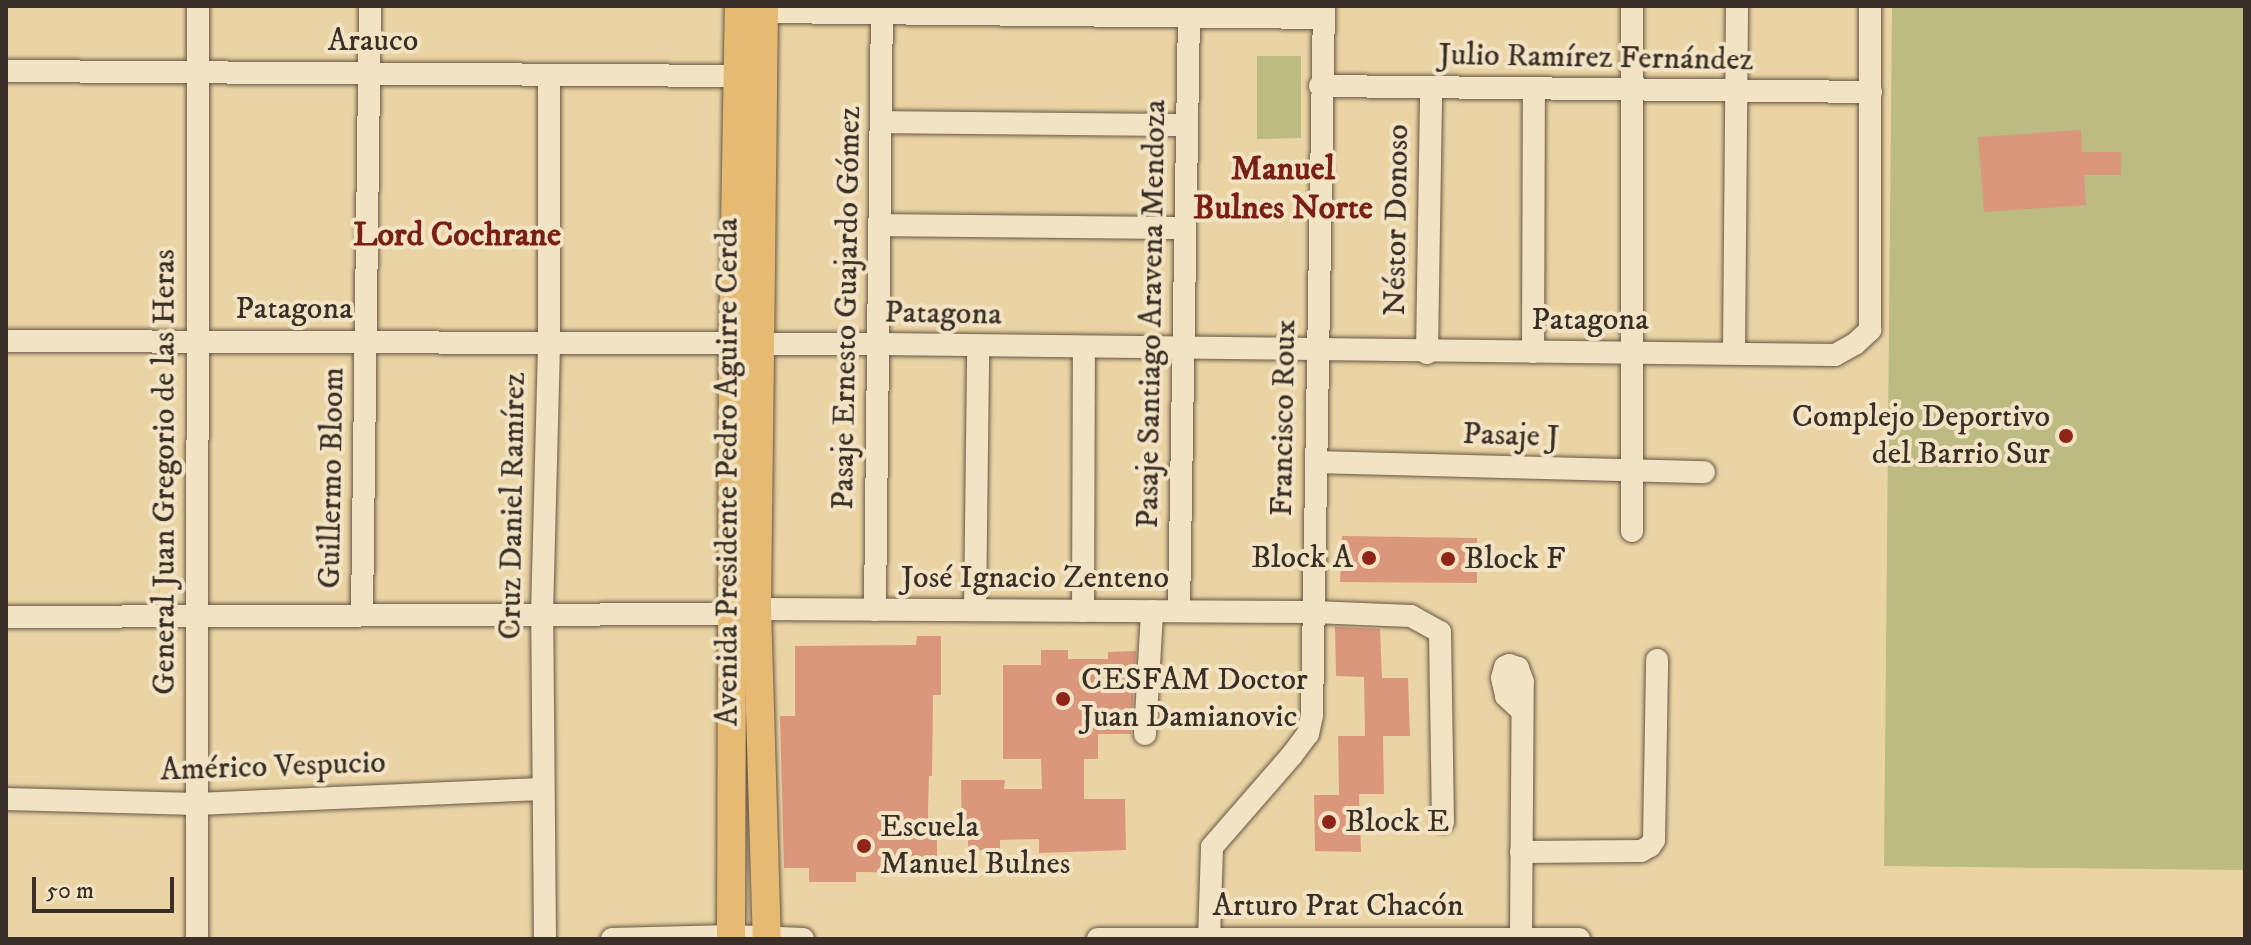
<!DOCTYPE html>
<meta charset="utf-8">
<style>
body{margin:0}
#map{position:relative;width:2251px;height:945px;overflow:hidden;background:#ebd4a4;font-family:"IM FELL DW Pica",serif}
div>[style]{position:absolute}
.green>*{inset:0;background:#bcbb82}
.building>*{inset:0;background:#da977b}
.roads{filter:drop-shadow(0 0 2px #665846) drop-shadow(0 0 2px #665846)}
.minor>*{height:22px;margin:-11px;padding:0 11px;transform-origin:11px;border-radius:11px;background:#f2e3c4}
.major>*{height:28px;margin:-14px;padding:0 14px;transform-origin:14px;border-radius:14px;background:#e6ba72}
.dots>*{width:22px;height:22px;translate:-50% -50%;box-sizing:border-box;border:4px solid #f2e3c4;border-radius:50%}
span{translate:-50% -50%;white-space:nowrap;text-align:center;line-height:1.15;-webkit-text-stroke:8px #f2e3c4;paint-order:stroke}
.street-label{font-size:32px;color:#3a2f26}
.poi-label{font-size:32px;color:#3a2f26}
.right{translate:-100% -50%;text-align:right}
.left{translate:0 -50%;text-align:left}
.neighbourhood-label{font-size:34px;color:#7a1f14;font-weight:700}
.frame{position:absolute;inset:0;border:8px solid #3a2f26;pointer-events:none}
.scale{position:absolute;left:32px;top:877px;width:142px;height:36px;box-sizing:border-box;border:4px solid #3a2f26;border-top:0;padding-left:10px;font-size:24px;line-height:28px;white-space:nowrap;color:#3a2f26;-webkit-text-stroke:6px #f2e3c4;paint-order:stroke}
</style>
<div id="map">
<div class="green">
<i style="clip-path:polygon(1892px 6px,2245px 6px,2245px 870px,1884px 866px)"></i>
<i style="clip-path:polygon(1257px 56px,1301px 56px,1301px 138px,1257px 139px)"></i>
</div>
<div class="building">
<i style="clip-path:polygon(2081px 130px,2082px 152px,2121px 152px,2121px 175px,2084px 175px,2086px 205px,1984px 212px,1978px 137px)"></i>
<i style="clip-path:polygon(1342px 536px,1477px 538px,1477px 583px,1340px 582px)"></i>
<i style="clip-path:polygon(1335px 627px,1380px 629px,1382px 678px,1408px 678px,1410px 736px,1383px 736px,1384px 794px,1359px 794px,1361px 852px,1315px 851px,1314px 795px,1339px 795px,1338px 736px,1365px 736px,1364px 677px,1336px 676px)"></i>
<i style="clip-path:polygon(917px 636px,941px 636px,941px 695px,933px 695px,932px 776px,929px 776px,928px 808px,928px 839px,937px 839px,937px 873px,856px 872px,856px 882px,809px 882px,809px 868px,784px 868px,780px 716px,795px 716px,795px 646px,916px 645px)"></i>
<i style="clip-path:polygon(1041px 650px,1068px 650px,1068px 659px,1108px 659px,1108px 652px,1136px 651px,1131px 734px,1098px 734px,1098px 759px,1084px 759px,1084px 799px,1125px 799px,1126px 850px,1039px 853px,1039px 839px,1000px 840px,1000px 850px,968px 850px,968px 835px,962px 835px,961px 780px,1005px 780px,1004px 789px,1042px 789px,1041px 759px,1003px 759px,1003px 665px,1041px 665px)"></i>
</div>
<div class="roads">
<div class="minor">
<i style="left:1632px;top:6px;width:525px;rotate:90deg"></i>
<i style="left:764px;top:12px;width:559px;rotate:0.61deg"></i>
<i style="left:6px;top:71px;width:734px;rotate:0.39deg"></i>
<i style="left:1320px;top:86px;width:551px;rotate:0.62deg"></i>
<i style="left:881px;top:122px;width:306px;rotate:0.6deg"></i>
<i style="left:880px;top:225px;width:305px;rotate:0.6deg"></i>
<i style="left:6px;top:341px;width:873px;rotate:0.2deg"></i>
<i style="left:879px;top:344px;width:956px;rotate:0.66deg"></i>
<i style="left:1835px;top:355px;width:23px;rotate:-29deg"></i>
<i style="left:1855px;top:344px;width:21px;rotate:-43deg"></i>
<i style="left:1870px;top:330px;width:324px;rotate:-90deg"></i>
<i style="left:1533px;top:352px;width:262px;rotate:-89.8deg"></i>
<i style="left:1734px;top:352px;width:346px;rotate:-89.5deg"></i>
<i style="left:1427px;top:353px;width:265px;rotate:-89.1deg"></i>
<i style="left:1316px;top:462px;width:388px;rotate:1.5deg"></i>
<i style="left:757px;top:609px;width:556px;rotate:0.31deg"></i>
<i style="left:1313px;top:612px;width:98px;rotate:2.3deg"></i>
<i style="left:1411px;top:616px;width:33px;rotate:29deg"></i>
<i style="left:1440px;top:632px;width:190px;rotate:89.1deg"></i>
<i style="left:875px;top:610px;width:604px;rotate:-89.34deg"></i>
<i style="left:975px;top:610px;width:263px;rotate:-89.3deg"></i>
<i style="left:1083px;top:611px;width:263px;rotate:-89.8deg"></i>
<i style="left:1179px;top:611px;width:594px;rotate:-89.04deg"></i>
<i style="left:362px;top:614px;width:608px;rotate:-89.25deg"></i>
<i style="left:6px;top:617px;width:725px;rotate:-0.24deg"></i>
<i style="left:1145px;top:734px;width:123px;rotate:-86.7deg"></i>
<i style="left:6px;top:799px;width:191px;rotate:1.5deg"></i>
<i style="left:197px;top:804px;width:345px;rotate:-2.5deg"></i>
<i style="left:1521px;top:852px;width:120px;rotate:-0.5deg"></i>
<i style="left:1641px;top:851px;width:10px;rotate:-29deg"></i>
<i style="left:1650px;top:846px;width:7px;rotate:-56deg"></i>
<i style="left:1654px;top:840px;width:180px;rotate:-89deg"></i>
<i style="left:1521px;top:938px;width:256px;rotate:-89.6deg"></i>
<i style="left:1523px;top:682px;width:15px;rotate:-110deg"></i>
<i style="left:1518px;top:668px;width:9px;rotate:-162deg"></i>
<i style="left:1509px;top:665px;width:4px;rotate:153deg"></i>
<i style="left:1505px;top:667px;width:11px;rotate:105deg"></i>
<i style="left:1502px;top:678px;width:18px;rotate:77deg"></i>
<i style="left:1506px;top:696px;width:22px;rotate:43deg"></i>
<i style="left:197px;top:939px;width:933px;rotate:-89.94deg"></i>
<i style="left:545px;top:939px;width:325px;rotate:-90.5deg"></i>
<i style="left:542px;top:614px;width:269px;rotate:-88.5deg"></i>
<i style="left:549px;top:345px;width:270px;rotate:-90deg"></i>
<i style="left:612px;top:939px;width:119px;rotate:-1.4deg"></i>
<i style="left:731px;top:936px;width:72px;rotate:2.4deg"></i>
<i style="left:1098px;top:939px;width:481px"></i>
<i style="left:1209px;top:939px;width:92px;rotate:-88.1deg"></i>
<i style="left:1212px;top:847px;width:122px;rotate:-49deg"></i>
<i style="left:1292px;top:755px;width:26px;rotate:-53deg"></i>
<i style="left:1308px;top:734px;width:19px;rotate:-78deg"></i>
<i style="left:1312px;top:715px;width:709px;rotate:-89.03deg"></i>
</div>
<div class="major">
<i style="left:764px;top:6px;width:603px;rotate:90.67deg"></i>
<i style="left:757px;top:609px;width:330px;rotate:88.3deg"></i>
<i style="left:731px;top:939px;width:596px;rotate:-89.81deg"></i>
<i style="left:733px;top:343px;width:337px;rotate:-89deg"></i>
</div>
</div>
<div class="dots">
<i style="left:2066px;top:436px;background:#8f2418"></i>
<i style="left:1369px;top:558px;background:#8f2418"></i>
<i style="left:1448px;top:559px;background:#8f2418"></i>
<i style="left:1063px;top:699px;background:#8f2418"></i>
<i style="left:1329px;top:822px;background:#8f2418"></i>
<i style="left:864px;top:846px;background:#8f2418"></i>
</div>
<div class="street-label">
<span style="left:373px;top:41px">Arauco</span>
<span style="left:1596px;top:58px;rotate:1deg">Julio Ramírez Fernández</span>
<span style="left:1397px;top:220px;rotate:-89deg">Néstor Donoso</span>
<span style="left:847px;top:308px;rotate:-89deg">Pasaje Ernesto Guajardo Gómez</span>
<span style="left:294px;top:309px">Patagona</span>
<span style="left:943px;top:314px;rotate:1deg">Patagona</span>
<span style="left:1152px;top:314px;rotate:-89deg">Pasaje Santiago Aravena Mendoza</span>
<span style="left:1590px;top:320px">Patagona</span>
<span style="left:1284px;top:418px;rotate:-89deg">Francisco Roux</span>
<span style="left:1511px;top:436px;rotate:2deg">Pasaje J</span>
<span style="left:165px;top:472px;rotate:-90deg">General Juan Gregorio de las Heras</span>
<span style="left:728px;top:472px;rotate:-90deg">Avenida Presidente Pedro Aguirre Cerda</span>
<span style="left:332px;top:478px;rotate:-89deg">Guillermo Bloom</span>
<span style="left:513px;top:506px;rotate:-89deg">Cruz Daniel Ramírez</span>
<span style="left:1035px;top:578px">José Ignacio Zenteno</span>
<span style="left:273px;top:767px;rotate:-2deg">Américo Vespucio</span>
<span style="left:1338px;top:906px">Arturo Prat Chacón</span>
</div>
<div class="poi-label">
<span class="right" style="left:2050px;top:436px">Complejo Deportivo<br>del Barrio Sur</span>
<span class="right" style="left:1353px;top:558px">Block A</span>
<span class="left" style="left:1464px;top:559px">Block F</span>
<span class="left" style="left:1081px;top:699px">CESFAM Doctor<br>Juan Damianovic</span>
<span class="left" style="left:1345px;top:822px">Block E</span>
<span class="left" style="left:880px;top:846px">Escuela<br>Manuel Bulnes</span>
</div>
<div class="neighbourhood-label">
<span style="left:1283px;top:189px">Manuel<br>Bulnes Norte</span>
<span style="left:457px;top:236px">Lord Cochrane</span>
</div>
<div class="frame"></div>
<div class="scale">50 m</div>
</div>
